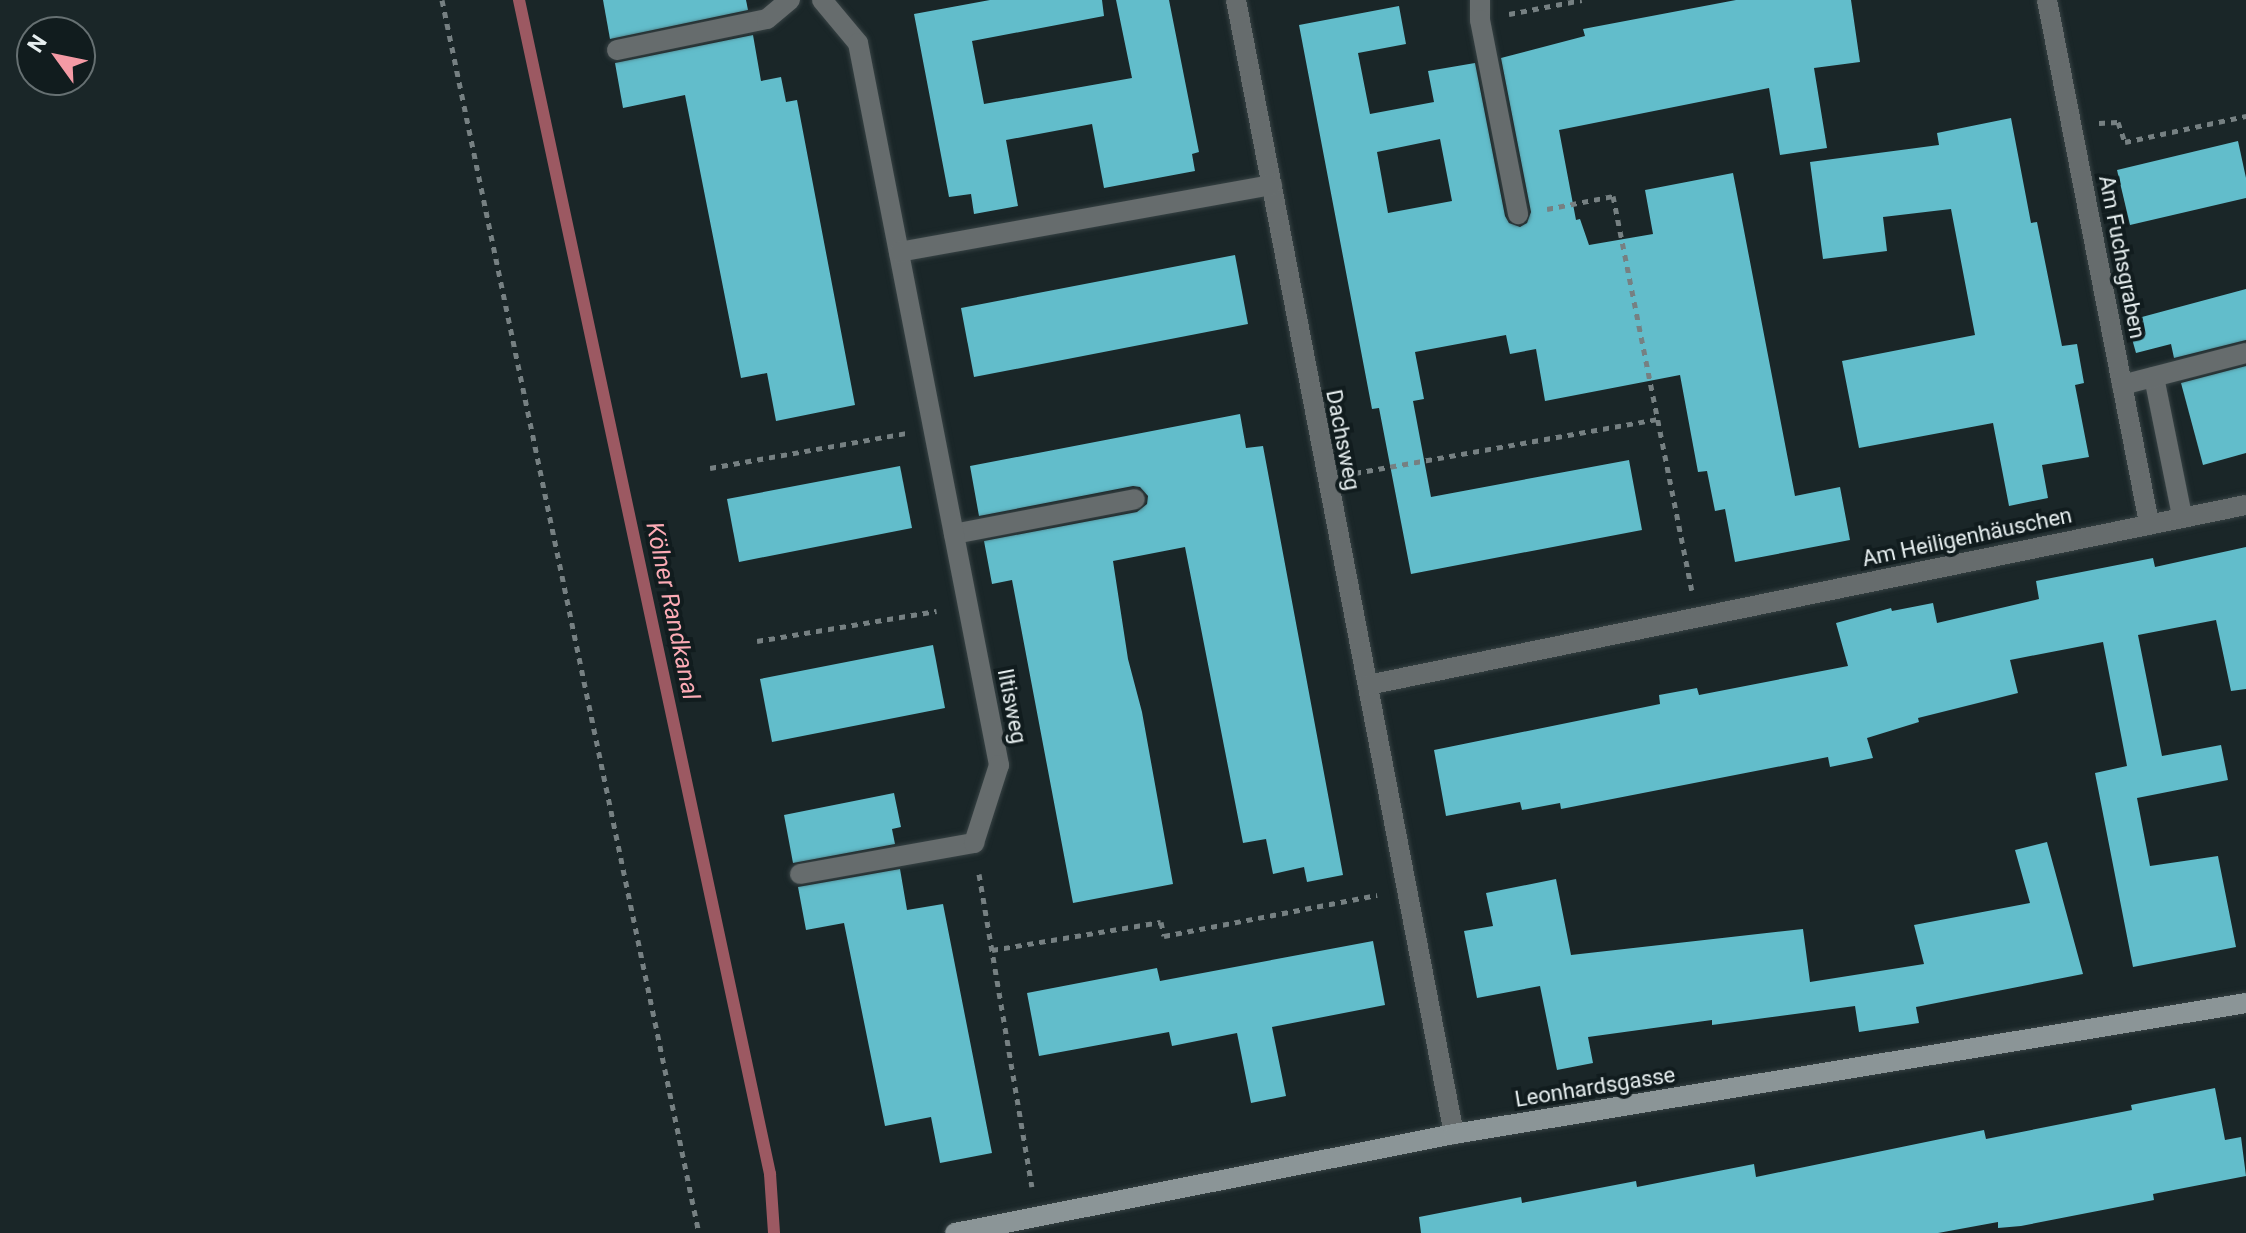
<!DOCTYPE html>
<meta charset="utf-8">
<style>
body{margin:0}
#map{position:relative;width:2246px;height:1233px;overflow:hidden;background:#1a2628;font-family:Roboto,sans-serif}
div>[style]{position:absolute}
.stream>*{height:12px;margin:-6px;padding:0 6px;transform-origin:6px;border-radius:6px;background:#9c5962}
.building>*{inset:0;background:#62bdcb}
.path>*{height:5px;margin-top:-2.5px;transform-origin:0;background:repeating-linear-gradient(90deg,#768082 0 6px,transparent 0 12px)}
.roads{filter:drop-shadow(0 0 2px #374244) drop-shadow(0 0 2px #374244)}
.lane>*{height:20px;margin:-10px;padding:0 10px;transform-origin:10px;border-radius:10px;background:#666c6d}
.street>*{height:20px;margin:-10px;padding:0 10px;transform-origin:10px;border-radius:10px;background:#666c6d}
.secondary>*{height:20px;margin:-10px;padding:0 10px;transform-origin:10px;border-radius:10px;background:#8b9597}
span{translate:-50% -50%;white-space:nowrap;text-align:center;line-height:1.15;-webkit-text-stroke:8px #111c1e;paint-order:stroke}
.street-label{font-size:22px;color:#e6eeef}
.water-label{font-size:24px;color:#fcabb5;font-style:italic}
.north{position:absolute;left:16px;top:16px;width:80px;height:80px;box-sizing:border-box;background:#111c1e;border:2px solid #667072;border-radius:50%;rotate:303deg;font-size:22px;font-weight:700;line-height:32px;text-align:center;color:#e6eeef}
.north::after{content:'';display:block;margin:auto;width:28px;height:36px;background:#f49aa5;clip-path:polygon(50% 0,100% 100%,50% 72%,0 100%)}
</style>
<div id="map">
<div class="stream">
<i style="left:519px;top:0;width:1201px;rotate:77.93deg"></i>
<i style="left:770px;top:1174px;width:59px;rotate:86.1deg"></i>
</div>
<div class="building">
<i style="clip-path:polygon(603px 0,746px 0,748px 10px,610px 39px)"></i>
<i style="clip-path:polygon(990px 0,1102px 0,1104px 16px,972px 41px,984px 104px,1132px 78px,1116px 0,1169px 0,1199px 152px,1192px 154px,1195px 171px,1104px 188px,1092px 124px,1006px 140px,1018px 206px,974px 214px,971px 194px,949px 197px,914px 14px)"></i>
<i style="clip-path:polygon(evenodd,1736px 0,1851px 0,1860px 62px,1814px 68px,1827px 148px,1780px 155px,1769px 88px,1559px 130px,1576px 220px,1580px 219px,1589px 245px,1653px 234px,1645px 190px,1733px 173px,1795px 496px,1840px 487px,1850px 540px,1735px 562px,1725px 509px,1715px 511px,1707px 471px,1698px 472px,1680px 375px,1545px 401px,1536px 349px,1510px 354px,1506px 335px,1415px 352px,1424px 399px,1413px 401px,1431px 497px,1629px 460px,1642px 530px,1411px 574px,1379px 408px,1372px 409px,1299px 25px,1399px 6px,1406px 44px,1358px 53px,1370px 114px,1434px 102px,1428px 71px,1475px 63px,1505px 216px,1509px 223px,1520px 227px,1527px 223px,1531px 212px,1501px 58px,1585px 36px,1583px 29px,1736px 0,1440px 139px,1452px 201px,1388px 213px,1377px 152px,1440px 139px)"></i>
<i style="clip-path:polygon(753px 35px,761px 81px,781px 77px,786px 102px,797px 100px,855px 405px,776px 421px,767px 373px,741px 378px,685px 95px,623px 108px,615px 63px)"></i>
<i style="clip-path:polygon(2011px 118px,2031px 223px,2037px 222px,2062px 346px,2077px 344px,2084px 383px,2075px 385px,2089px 457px,2042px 465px,2048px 498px,2009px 506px,1993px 423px,1859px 448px,1842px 361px,1975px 335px,1951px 209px,1883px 217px,1887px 251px,1823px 259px,1810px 162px,1939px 145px,1937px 133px)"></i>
<i style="clip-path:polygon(2238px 141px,2246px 178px,2246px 198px,2130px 225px,2117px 170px)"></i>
<i style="clip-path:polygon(1235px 255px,1248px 324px,974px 377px,961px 308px)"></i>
<i style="clip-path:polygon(2246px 289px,2246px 340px,2174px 358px,2171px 344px,2136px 353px,2127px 321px)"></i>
<i style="clip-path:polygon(2246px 366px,2246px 453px,2203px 465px,2181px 383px)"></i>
<i style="clip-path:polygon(1240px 414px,1246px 448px,1263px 446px,1343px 875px,1307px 882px,1304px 867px,1273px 874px,1266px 839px,1243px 843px,1185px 547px,1113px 561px,1128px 659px,1142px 712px,1173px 884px,1073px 903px,1012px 580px,992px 584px,984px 541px,1137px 512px,1147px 504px,1148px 496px,1140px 487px,1133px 486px,979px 516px,970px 466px)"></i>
<i style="clip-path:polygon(900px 466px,912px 528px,739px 562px,727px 499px)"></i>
<i style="clip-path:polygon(2246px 547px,2246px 689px,2231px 691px,2216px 620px,2138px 635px,2162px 756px,2221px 745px,2228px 780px,2137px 798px,2150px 866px,2218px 856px,2236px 947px,2133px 967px,2095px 773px,2127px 766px,2103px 642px,2010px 660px,2018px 693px,1918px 718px,1919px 722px,1867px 738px,1873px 758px,1830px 767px,1828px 757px,1561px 809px,1560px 803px,1522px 810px,1520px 802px,1446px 816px,1434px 750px,1660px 704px,1659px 695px,1697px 688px,1699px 695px,1848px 666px,1836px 623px,1891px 608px,1892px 611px,1933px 603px,1937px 623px,2039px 599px,2036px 581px,2153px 558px,2155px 567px)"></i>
<i style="clip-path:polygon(933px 645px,945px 708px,772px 742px,760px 679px)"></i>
<i style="clip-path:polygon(894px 793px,901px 827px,892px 829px,895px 844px,793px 863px,784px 815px)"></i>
<i style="clip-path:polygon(2047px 842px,2083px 974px,1916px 1007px,1919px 1023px,1859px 1032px,1855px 1006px,1712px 1025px,1712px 1020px,1588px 1037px,1593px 1063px,1557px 1070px,1540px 986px,1477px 998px,1464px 931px,1493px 926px,1486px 893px,1556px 879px,1571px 955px,1803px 929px,1810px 982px,1924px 964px,1914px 925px,2030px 903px,2015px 850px)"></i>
<i style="clip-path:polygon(900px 869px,907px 910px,943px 904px,992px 1153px,940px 1163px,931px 1117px,885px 1126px,844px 923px,806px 930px,798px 887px)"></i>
<i style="clip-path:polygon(1373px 941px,1385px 1005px,1272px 1027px,1286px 1096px,1251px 1103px,1237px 1033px,1172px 1046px,1169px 1032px,1039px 1056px,1027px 993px,1157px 968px,1160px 981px)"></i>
<i style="clip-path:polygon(2215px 1088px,2225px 1140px,2241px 1137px,2246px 1176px,2153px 1194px,2154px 1200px,2021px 1226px,1998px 1228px,1998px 1222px,1938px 1233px,1421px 1233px,1419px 1217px,1521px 1197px,1522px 1203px,1636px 1181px,1637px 1187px,1754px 1164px,1756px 1177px,1984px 1130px,1986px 1139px,2132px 1110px,2131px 1105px)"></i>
</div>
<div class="path">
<i style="left:442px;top:0;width:1259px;rotate:78.23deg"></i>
<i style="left:1509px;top:14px;width:74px;rotate:-10.9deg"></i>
<i style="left:2099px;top:123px;width:19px;rotate:-3deg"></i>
<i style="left:2118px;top:122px;width:21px;rotate:71deg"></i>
<i style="left:2125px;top:142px;width:124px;rotate:-12.1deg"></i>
<i style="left:1547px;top:209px;width:67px;rotate:-11.1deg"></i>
<i style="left:1613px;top:196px;width:402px;rotate:78.7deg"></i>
<i style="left:710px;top:468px;width:199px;rotate:-10.1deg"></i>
<i style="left:1355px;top:473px;width:307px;rotate:-10.1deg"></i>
<i style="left:757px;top:641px;width:182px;rotate:-9.5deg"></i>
<i style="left:979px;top:874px;width:317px;rotate:80.4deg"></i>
<i style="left:992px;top:950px;width:171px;rotate:-9.4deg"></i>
<i style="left:1161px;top:922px;width:14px;rotate:78deg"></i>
<i style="left:1164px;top:936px;width:217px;rotate:-10.9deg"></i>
</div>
<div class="roads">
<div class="lane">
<i style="left:1480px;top:0;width:20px;rotate:90deg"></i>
<i style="left:1480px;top:20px;width:198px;rotate:78.9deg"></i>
<i style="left:617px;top:50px;width:153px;rotate:-11.7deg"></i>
<i style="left:767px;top:19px;width:30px;rotate:-40deg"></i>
<i style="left:2154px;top:377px;width:142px;rotate:78.6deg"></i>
<i style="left:2122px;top:385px;width:128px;rotate:-14.5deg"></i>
<i style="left:954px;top:534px;width:184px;rotate:-10.9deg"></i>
<i style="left:800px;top:874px;width:177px;rotate:-10.1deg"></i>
</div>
<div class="street">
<i style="left:822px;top:0;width:56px;rotate:50.1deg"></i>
<i style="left:858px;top:43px;width:736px;rotate:78.95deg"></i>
<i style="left:999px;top:765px;width:82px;rotate:107.8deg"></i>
<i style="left:1236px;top:0;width:1155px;rotate:79.12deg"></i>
<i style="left:2047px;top:0;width:533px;rotate:78.96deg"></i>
<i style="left:899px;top:252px;width:379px;rotate:-10.2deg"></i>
<i style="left:1368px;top:685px;width:896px;rotate:-11.59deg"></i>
</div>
<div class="secondary">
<i style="left:955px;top:1233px;width:509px;rotate:-11.22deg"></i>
<i style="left:1454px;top:1134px;width:803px;rotate:-9.39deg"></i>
</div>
</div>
<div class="street-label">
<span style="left:2122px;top:257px;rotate:79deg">Am Fuchsgraben</span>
<span style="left:1343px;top:440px;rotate:79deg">Dachsweg</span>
<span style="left:1967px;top:537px;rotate:-12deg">Am Heiligenhäuschen</span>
<span style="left:1012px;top:706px;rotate:79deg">Iltisweg</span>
<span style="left:1595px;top:1087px;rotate:-9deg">Leonhardsgasse</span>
</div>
<div class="water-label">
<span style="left:672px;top:611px;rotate:78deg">Kölner Randkanal</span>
</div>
<div class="north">N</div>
</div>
